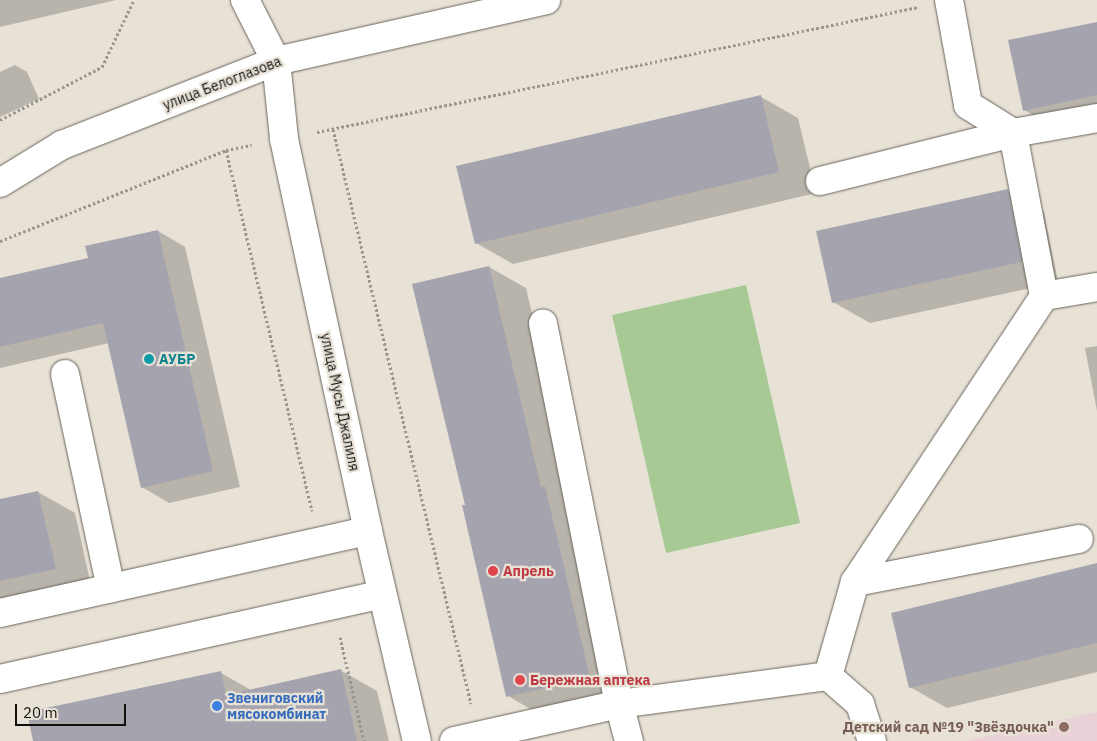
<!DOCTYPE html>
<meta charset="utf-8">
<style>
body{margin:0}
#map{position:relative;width:1097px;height:741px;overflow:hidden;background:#e7e1d6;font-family:"IBM Plex Sans",sans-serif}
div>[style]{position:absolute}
.education>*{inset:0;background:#ead0d7}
.green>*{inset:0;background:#a7ca95}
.shadow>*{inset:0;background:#0003}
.building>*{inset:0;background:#a5a4ae}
.path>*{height:3px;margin-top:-1.5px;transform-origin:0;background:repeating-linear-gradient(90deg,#9a958d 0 2.5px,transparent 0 5px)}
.roads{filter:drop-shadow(0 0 1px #6a645b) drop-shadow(0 0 1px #6a645b)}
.minor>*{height:28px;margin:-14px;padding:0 14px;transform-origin:14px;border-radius:14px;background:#fff}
.dots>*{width:14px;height:14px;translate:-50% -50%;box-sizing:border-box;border:2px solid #e7e1d6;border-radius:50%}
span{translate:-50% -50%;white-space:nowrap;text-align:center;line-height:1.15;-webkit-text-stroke:4.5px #e7e1d6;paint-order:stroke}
.street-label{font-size:14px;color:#12100c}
.culture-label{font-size:14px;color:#0d838f;font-weight:700}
.left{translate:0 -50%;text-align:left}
.health-label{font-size:14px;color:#be3a42;font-weight:700}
.shop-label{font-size:14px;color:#366cbe;font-weight:700}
.education-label{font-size:14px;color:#785e54;font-weight:700}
.right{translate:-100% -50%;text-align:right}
.scale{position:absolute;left:15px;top:704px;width:111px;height:22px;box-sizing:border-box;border:2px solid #12100c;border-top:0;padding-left:6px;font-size:15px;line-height:18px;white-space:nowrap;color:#12100c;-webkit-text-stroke:4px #e7e1d6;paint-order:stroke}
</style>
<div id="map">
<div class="education">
<i style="clip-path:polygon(1097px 712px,1097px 741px,966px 741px)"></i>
</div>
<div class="green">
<i style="clip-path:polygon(746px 285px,800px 523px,666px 553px,612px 315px)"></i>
</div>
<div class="shadow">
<i style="clip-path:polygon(0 0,116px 0,0 27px)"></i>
<i style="clip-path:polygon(1097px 23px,1097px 123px,1061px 131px,1024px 110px)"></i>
<i style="clip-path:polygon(15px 65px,27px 72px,39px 99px,0 117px,0 72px)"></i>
<i style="clip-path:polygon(761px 97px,798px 118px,816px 193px,513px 264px,476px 243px)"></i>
<i style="clip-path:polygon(1008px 191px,1044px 212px,1058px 282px,870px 323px,833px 302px)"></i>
<i style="clip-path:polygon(158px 231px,185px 247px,240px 487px,169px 503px,142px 487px,109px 343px,0 368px,0 279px,89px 259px)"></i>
<i style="clip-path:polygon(489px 267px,526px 288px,577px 505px,627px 699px,544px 717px,508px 696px,466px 506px)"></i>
<i style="clip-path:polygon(1097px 346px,1097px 411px,1085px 348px)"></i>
<i style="clip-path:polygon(38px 492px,75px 513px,92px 590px,0 610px,0 500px)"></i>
<i style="clip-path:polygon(1097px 564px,1097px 672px,947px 708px,910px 687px)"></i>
<i style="clip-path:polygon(340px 670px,377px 691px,389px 741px,34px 741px,221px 673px,251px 690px)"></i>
</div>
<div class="building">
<i style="clip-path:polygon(1097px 22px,1097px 95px,1023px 111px,1008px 40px)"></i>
<i style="clip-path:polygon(761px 95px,779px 172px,475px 244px,456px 166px)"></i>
<i style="clip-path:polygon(1008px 189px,1022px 262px,832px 303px,816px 231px)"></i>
<i style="clip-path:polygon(158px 230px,213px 471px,141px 488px,103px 323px,0 347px,0 278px,88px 258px,85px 246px)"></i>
<i style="clip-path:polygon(489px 266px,541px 487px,545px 486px,590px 678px,506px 697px,462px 505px,465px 505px,412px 284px)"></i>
<i style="clip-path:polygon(38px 491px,56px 569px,0 581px,0 499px)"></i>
<i style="clip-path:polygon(1097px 563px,1097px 643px,909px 688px,891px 613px)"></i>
<i style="clip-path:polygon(341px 669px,357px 741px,33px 741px,27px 712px,221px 671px,226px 695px)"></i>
</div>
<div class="path">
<i style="left:0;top:120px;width:115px;rotate:-27.5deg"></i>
<i style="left:102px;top:67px;width:74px;rotate:-64.5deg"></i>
<i style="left:333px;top:129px;width:591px;rotate:76.5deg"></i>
<i style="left:317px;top:132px;width:614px;rotate:-11.75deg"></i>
<i style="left:226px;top:150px;width:26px;rotate:-11deg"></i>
<i style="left:0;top:241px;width:244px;rotate:-21.9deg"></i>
<i style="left:226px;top:150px;width:371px;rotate:76.6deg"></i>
<i style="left:340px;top:637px;width:107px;rotate:77deg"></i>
</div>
<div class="roads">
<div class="minor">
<i style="left:245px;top:0;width:68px;rotate:63.1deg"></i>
<i style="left:276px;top:61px;width:78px;rotate:84.1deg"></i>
<i style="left:284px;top:139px;width:401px;rotate:77.9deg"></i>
<i style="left:368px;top:531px;width:216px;rotate:76.9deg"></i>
<i style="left:949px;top:0;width:107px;rotate:79.7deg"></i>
<i style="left:968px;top:105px;width:53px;rotate:31.9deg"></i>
<i style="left:1013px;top:133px;width:85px;rotate:-10.1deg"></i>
<i style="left:0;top:183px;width:73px;rotate:-31.5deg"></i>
<i style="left:62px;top:145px;width:230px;rotate:-21.4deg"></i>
<i style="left:276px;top:61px;width:277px;rotate:-12.7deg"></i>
<i style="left:1044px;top:296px;width:54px;rotate:-9.6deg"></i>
<i style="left:65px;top:374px;width:219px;rotate:77.9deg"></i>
<i style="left:855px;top:582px;width:228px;rotate:-10.9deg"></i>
<i style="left:0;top:613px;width:377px;rotate:-12.6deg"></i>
<i style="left:828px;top:676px;width:43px;rotate:41.2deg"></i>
<i style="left:860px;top:704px;width:39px;rotate:72deg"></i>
<i style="left:0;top:679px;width:391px;rotate:-12.5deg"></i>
<i style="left:454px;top:741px;width:169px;rotate:-12.6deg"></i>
<i style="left:619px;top:704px;width:388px;rotate:-101.3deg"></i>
<i style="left:629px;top:741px;width:38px;rotate:-105deg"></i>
<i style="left:619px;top:704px;width:211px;rotate:-7.6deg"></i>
<i style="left:828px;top:676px;width:98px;rotate:-74deg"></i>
<i style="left:855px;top:582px;width:343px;rotate:-56.5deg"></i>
<i style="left:1044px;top:296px;width:166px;rotate:-100.8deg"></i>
<i style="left:1013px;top:133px;width:199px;rotate:166deg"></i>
</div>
</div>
<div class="dots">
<i style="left:149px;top:359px;background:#0f9aa8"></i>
<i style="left:493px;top:571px;background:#e0444e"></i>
<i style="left:520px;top:680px;background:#e0444e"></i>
<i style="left:217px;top:706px;background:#3f7fe0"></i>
<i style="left:1064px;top:727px;background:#8d6e63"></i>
</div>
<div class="street-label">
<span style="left:222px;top:83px;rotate:-21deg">улица Белоглазова</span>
<span style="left:340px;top:402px;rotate:78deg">улица Мусы Джалиля</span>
</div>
<div class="culture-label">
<span class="left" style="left:159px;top:359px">АУБР</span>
</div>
<div class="health-label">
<span class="left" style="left:503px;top:571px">Апрель</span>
<span class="left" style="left:530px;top:680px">Бережная аптека</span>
</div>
<div class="shop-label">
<span class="left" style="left:227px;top:706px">Звениговский<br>мясокомбинат</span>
</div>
<div class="education-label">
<span class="right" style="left:1054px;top:727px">Детский сад №19 "Звёздочка"</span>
</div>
<div class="scale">20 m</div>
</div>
